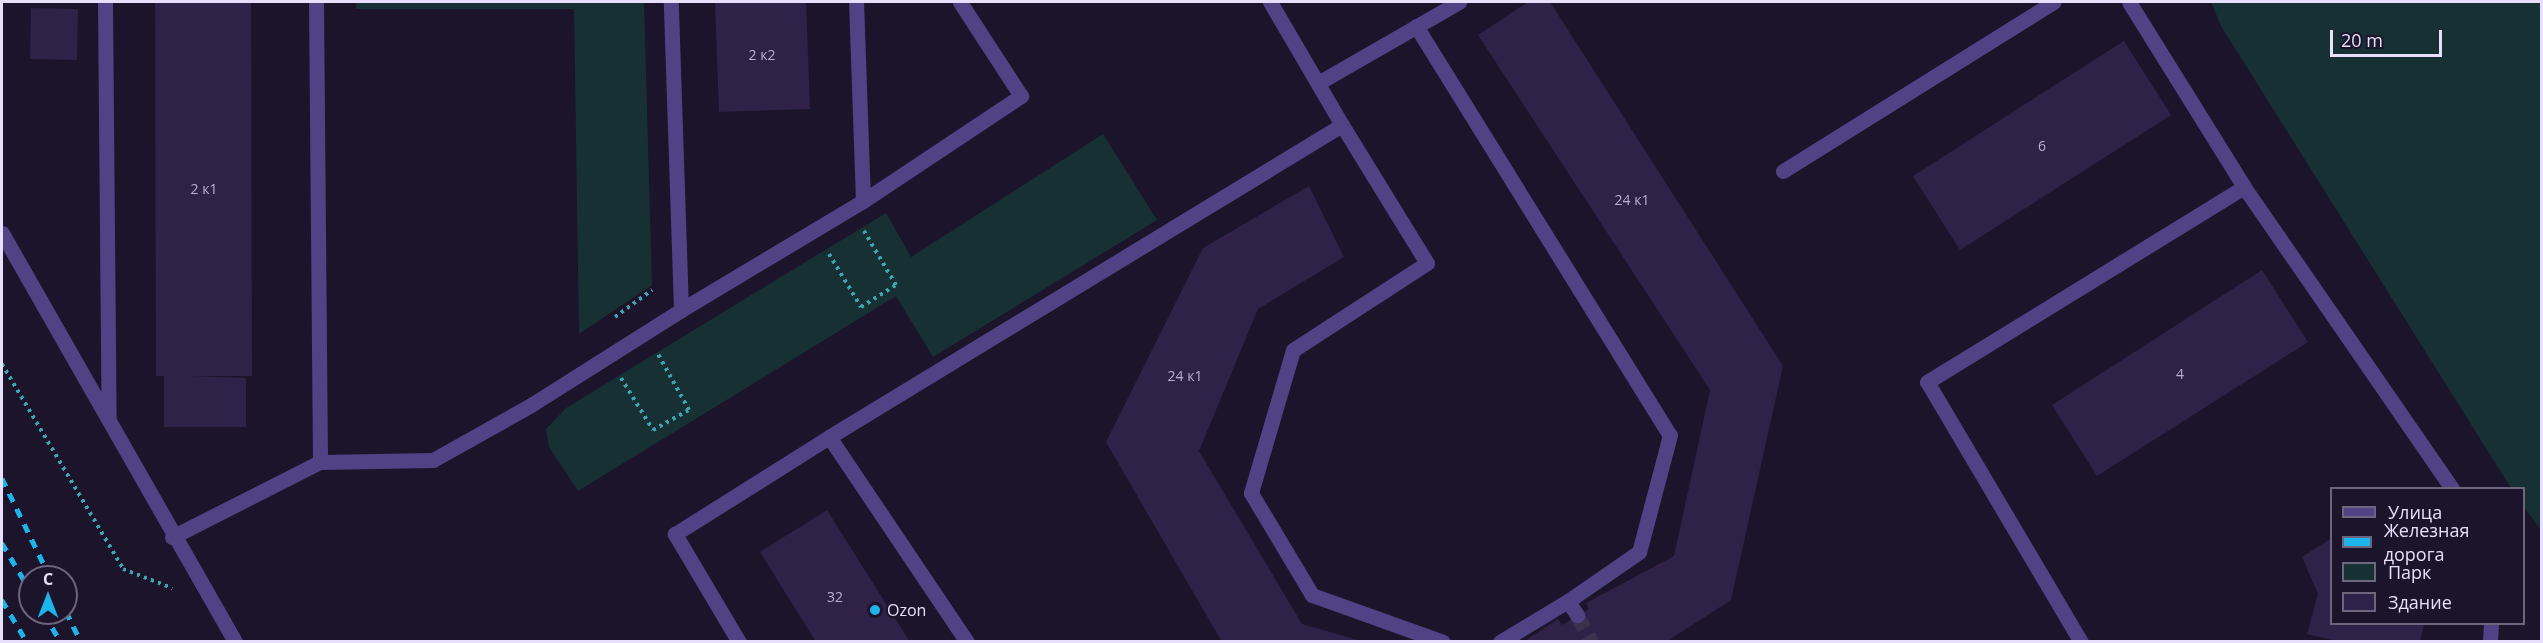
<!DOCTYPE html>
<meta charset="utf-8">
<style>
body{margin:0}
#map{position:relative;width:2543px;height:643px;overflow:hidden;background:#1b142a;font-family:"Open Sans",sans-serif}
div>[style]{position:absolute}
.green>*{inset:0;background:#173033}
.building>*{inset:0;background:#302149}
.minor-tunnel>*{height:15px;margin-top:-7.5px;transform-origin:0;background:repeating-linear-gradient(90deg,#3a324a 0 15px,transparent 0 23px)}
.path>*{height:4px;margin-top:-2px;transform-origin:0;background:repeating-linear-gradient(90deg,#3ca7b3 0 3px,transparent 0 7.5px)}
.minor>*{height:15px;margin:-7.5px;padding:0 7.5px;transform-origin:7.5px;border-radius:7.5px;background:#504385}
.rail>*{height:4.5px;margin-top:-2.25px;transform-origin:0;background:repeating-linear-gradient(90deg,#1cb4eb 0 9px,transparent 0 17px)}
.dots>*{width:16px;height:16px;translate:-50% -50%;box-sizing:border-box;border:3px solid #1b142a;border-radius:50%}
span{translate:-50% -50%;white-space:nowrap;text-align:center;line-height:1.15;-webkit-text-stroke:4.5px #1b142a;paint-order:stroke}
.number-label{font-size:14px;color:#b9b0cf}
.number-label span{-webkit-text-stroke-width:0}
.poi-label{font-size:16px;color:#e7dffc}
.left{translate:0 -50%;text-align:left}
.frame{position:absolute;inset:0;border:3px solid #e7dffc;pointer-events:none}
.legend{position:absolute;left:2330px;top:487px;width:195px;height:138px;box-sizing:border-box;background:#1b142a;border:2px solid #6d657e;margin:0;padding:8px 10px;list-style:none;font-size:18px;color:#e7dffc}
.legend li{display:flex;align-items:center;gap:12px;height:30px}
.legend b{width:30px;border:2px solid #6d657e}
.north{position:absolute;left:18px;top:565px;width:60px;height:60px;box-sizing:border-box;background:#1b142a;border:2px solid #6d657e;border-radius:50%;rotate:0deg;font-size:16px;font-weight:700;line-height:24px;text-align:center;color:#e7dffc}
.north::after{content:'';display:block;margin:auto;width:21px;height:27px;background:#1cb4eb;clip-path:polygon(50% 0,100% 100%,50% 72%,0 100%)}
.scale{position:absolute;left:2330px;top:30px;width:112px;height:27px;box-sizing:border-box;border:3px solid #e7dffc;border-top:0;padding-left:8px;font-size:18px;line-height:21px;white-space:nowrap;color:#e7dffc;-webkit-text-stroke:4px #1b142a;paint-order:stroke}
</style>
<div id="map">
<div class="green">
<i style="clip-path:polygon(356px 2px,644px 2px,652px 285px,579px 334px,574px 9px,356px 9px)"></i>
<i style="clip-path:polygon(2211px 2px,2541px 2px,2541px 530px,2524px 507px,2524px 488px,2511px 488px,2221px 26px)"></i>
<i style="clip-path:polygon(1103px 134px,1157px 220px,933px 357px,896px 296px,578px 491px,549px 447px,546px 429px,566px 408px,886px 213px,911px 257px)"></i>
</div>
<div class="building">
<i style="clip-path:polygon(155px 2px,251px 2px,252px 376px,193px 376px,246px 378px,246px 427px,164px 427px,164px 376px,156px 376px)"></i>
<i style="clip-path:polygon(715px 2px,806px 2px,810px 109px,719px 112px)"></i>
<i style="clip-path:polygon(1528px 2px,1550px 2px,1783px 366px,1731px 600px,1666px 642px,1523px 642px,1558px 619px,1562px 625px,1589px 609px,1586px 603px,1674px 556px,1710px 390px,1478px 35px)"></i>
<i style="clip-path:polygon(31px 8px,78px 9px,77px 60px,30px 59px)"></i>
<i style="clip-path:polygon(2124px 41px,2171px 115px,1960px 250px,1913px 176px)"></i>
<i style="clip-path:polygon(1309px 186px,1344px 257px,1258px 309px,1199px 451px,1302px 624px,1365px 642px,1222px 642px,1106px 442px,1203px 248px)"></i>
<i style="clip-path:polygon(2262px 270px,2308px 342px,2097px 476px,2052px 405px)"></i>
<i style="clip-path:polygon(827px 510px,910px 642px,816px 642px,760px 552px)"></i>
<i style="clip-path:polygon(2332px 538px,2332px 624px,2424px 624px,2420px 642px,2340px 642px,2307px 634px,2318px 594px,2302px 557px)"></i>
</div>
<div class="minor-tunnel">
<i style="left:1577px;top:615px;width:31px;rotate:61deg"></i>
</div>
<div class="path">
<i style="left:829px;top:254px;width:62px;rotate:58.9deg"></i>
<i style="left:861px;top:307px;width:41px;rotate:-32.2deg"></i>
<i style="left:896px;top:285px;width:63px;rotate:-120.7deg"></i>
<i style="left:615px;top:317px;width:46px;rotate:-36.1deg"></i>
<i style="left:2px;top:364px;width:238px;rotate:59.4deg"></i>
<i style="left:123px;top:569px;width:53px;rotate:21.2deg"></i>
<i style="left:621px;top:378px;width:61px;rotate:58.4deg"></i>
<i style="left:653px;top:430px;width:41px;rotate:-29.1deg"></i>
<i style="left:689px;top:410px;width:64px;rotate:-119deg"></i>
</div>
<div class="minor">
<i style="left:105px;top:2px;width:418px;rotate:89.5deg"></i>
<i style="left:316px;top:2px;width:460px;rotate:89.5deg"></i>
<i style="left:2129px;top:2px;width:218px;rotate:58.1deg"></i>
<i style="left:2244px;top:187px;width:366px;rotate:55.4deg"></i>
<i style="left:1416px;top:26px;width:481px;rotate:58.2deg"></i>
<i style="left:1670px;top:435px;width:121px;rotate:104.8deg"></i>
<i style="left:1639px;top:552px;width:86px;rotate:145.4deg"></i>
<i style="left:1568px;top:601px;width:17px;rotate:57deg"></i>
<i style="left:1318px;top:83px;width:163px;rotate:-29.9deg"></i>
<i style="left:1342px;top:125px;width:162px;rotate:58.4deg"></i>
<i style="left:1427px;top:263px;width:160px;rotate:147deg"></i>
<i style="left:1293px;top:350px;width:149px;rotate:106.4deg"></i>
<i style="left:1251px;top:493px;width:119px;rotate:59.1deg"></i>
<i style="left:1312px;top:595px;width:139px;rotate:19.7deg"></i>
<i style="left:1783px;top:171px;width:319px;rotate:-32deg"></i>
<i style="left:863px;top:201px;width:190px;rotate:-33.6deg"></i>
<i style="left:1021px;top:96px;width:112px;rotate:-123deg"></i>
<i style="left:2px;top:233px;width:471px;rotate:60.3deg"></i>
<i style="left:681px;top:310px;width:212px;rotate:-30.9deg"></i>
<i style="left:863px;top:201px;width:199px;rotate:-92deg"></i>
<i style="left:172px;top:537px;width:166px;rotate:-26.9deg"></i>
<i style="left:320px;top:462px;width:113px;rotate:-1deg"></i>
<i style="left:433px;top:460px;width:112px;rotate:-29.3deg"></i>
<i style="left:531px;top:405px;width:178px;rotate:-32.3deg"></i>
<i style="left:681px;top:310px;width:308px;rotate:-91.9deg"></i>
<i style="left:739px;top:642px;width:126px;rotate:-120.7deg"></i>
<i style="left:675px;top:534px;width:182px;rotate:-32.2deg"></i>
<i style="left:967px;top:642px;width:247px;rotate:-123.9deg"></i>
<i style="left:829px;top:437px;width:600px;rotate:-31.31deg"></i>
<i style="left:1342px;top:125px;width:143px;rotate:-120.3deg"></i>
<i style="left:1500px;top:642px;width:79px;rotate:-31.1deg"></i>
<i style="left:2081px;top:642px;width:302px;rotate:-120.6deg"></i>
<i style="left:1927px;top:382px;width:372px;rotate:-31.6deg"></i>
<i style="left:2490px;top:642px;width:18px;rotate:-87deg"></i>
</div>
<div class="rail">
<i style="left:2px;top:478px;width:110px;rotate:64.1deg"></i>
<i style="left:2px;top:543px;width:55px;rotate:59.2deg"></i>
<i style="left:2px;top:600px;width:49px;rotate:59.2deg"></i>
<i style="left:66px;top:611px;width:34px;rotate:64deg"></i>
<i style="left:44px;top:613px;width:34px;rotate:60deg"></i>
</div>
<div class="dots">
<i style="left:875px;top:610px;background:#1cb4eb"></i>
</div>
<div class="number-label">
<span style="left:762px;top:55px">2 к2</span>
<span style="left:2042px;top:146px">6</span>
<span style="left:204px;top:189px">2 к1</span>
<span style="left:1632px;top:200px">24 к1</span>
<span style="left:2180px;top:374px">4</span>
<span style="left:1185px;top:376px">24 к1</span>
<span style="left:835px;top:597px">32</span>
</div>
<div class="poi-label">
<span class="left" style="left:887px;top:610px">Ozon</span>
</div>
<div class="frame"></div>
<ul class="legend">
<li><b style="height:8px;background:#504385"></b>Улица</li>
<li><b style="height:8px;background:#1cb4eb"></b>Железная дорога</li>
<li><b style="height:16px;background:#173033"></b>Парк</li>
<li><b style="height:16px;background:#302149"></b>Здание</li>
</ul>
<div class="north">С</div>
<div class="scale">20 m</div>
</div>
